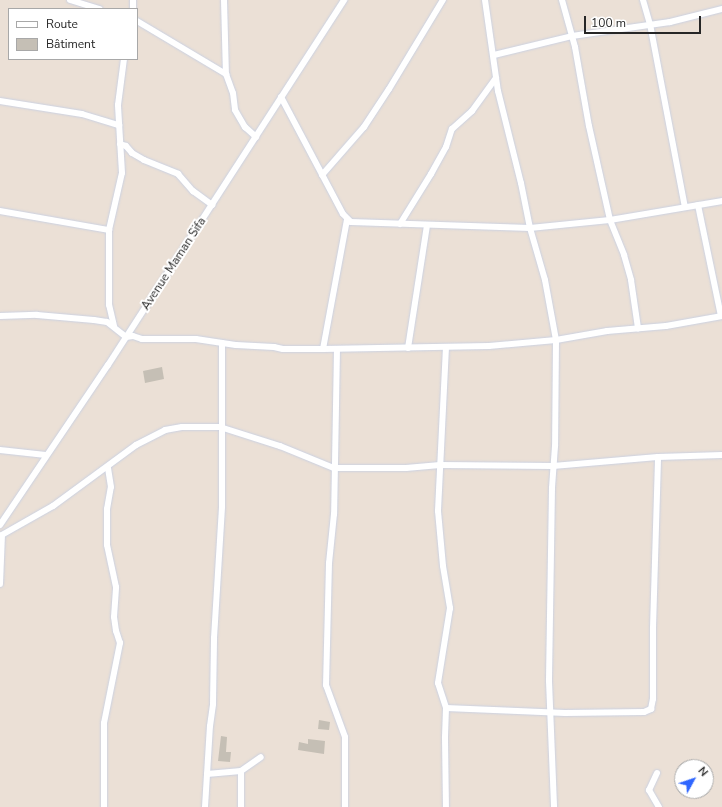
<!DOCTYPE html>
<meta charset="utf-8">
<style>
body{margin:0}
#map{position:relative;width:722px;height:807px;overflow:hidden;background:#ebe0d6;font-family:"Nunito Sans",sans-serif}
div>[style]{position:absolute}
.building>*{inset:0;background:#c5bfb5}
.roads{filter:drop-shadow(0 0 1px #cbd1e1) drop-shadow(0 0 1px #cbd1e1)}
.street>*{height:6px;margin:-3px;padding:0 3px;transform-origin:3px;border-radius:3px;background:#fff}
span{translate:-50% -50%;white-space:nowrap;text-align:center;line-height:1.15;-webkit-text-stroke:4px #fff;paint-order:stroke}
.street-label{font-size:12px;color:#262626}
.legend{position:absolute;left:8px;top:8px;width:130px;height:52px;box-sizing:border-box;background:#fff;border:1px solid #a8a8a8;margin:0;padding:5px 7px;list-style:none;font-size:12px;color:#262626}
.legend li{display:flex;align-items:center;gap:8px;height:20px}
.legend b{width:20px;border:1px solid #a8a8a8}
.north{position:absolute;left:674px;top:759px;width:40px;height:40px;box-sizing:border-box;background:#fff;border:1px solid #a8a8a8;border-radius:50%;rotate:50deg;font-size:11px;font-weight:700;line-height:16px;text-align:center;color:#262626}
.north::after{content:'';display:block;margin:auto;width:14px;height:18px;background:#2f66ff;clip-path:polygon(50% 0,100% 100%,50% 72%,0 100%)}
.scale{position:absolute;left:584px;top:16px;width:117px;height:18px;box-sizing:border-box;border:2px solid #262626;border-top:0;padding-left:5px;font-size:12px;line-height:14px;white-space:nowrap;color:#262626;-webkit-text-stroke:3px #fff;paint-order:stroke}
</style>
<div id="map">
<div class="building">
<i style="clip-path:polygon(162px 367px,164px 379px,145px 383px,143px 371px)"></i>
<i style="clip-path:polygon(319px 720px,330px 722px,329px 730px,318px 729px)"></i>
<i style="clip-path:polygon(221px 736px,227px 737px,226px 752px,231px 752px,230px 762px,218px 761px)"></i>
<i style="clip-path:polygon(308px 739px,325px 741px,324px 754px,298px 750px,299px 742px,308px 744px)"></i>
</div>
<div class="roads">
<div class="street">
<i style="left:70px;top:0;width:31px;rotate:17deg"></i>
<i style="left:224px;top:0;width:74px;rotate:88.5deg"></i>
<i style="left:226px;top:74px;width:20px;rotate:70deg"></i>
<i style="left:233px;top:93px;width:17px;rotate:83deg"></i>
<i style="left:235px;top:110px;width:20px;rotate:60deg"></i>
<i style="left:245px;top:127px;width:15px;rotate:42deg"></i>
<i style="left:485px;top:0;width:92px;rotate:81.9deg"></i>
<i style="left:498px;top:91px;width:95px;rotate:76deg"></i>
<i style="left:521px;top:183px;width:46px;rotate:78.7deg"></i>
<i style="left:530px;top:228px;width:54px;rotate:73.9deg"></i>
<i style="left:545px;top:280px;width:61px;rotate:79.6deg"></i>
<i style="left:556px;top:340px;width:106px;rotate:90.5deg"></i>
<i style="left:555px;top:446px;width:42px;rotate:94.1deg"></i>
<i style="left:552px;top:488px;width:193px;rotate:90.9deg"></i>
<i style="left:549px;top:681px;width:126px;rotate:87.7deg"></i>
<i style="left:562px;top:0;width:49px;rotate:74.5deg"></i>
<i style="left:575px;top:47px;width:80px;rotate:80deg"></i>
<i style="left:589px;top:126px;width:96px;rotate:77.4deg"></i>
<i style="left:610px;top:220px;width:38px;rotate:68deg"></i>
<i style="left:624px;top:255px;width:26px;rotate:74deg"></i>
<i style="left:631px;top:280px;width:49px;rotate:81.7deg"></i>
<i style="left:643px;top:0;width:25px;rotate:74deg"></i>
<i style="left:650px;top:24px;width:186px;rotate:79.2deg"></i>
<i style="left:133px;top:9px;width:9px;rotate:-90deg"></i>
<i style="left:137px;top:21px;width:104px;rotate:30.8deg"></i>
<i style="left:494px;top:55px;width:80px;rotate:-13.7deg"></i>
<i style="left:572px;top:36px;width:99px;rotate:-8.1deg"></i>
<i style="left:670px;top:22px;width:54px;rotate:-14deg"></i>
<i style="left:281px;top:97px;width:132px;rotate:62.1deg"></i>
<i style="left:343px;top:214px;width:11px;rotate:45deg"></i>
<i style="left:351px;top:222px;width:179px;rotate:1.9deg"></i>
<i style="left:530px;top:228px;width:80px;rotate:-5.7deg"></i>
<i style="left:610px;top:220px;width:114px;rotate:-9.6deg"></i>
<i style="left:0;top:101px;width:83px;rotate:9deg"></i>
<i style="left:82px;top:114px;width:39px;rotate:17deg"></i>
<i style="left:120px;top:144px;width:6px;rotate:18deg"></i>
<i style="left:126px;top:146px;width:9px;rotate:49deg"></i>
<i style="left:132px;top:153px;width:14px;rotate:30deg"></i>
<i style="left:144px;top:160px;width:37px;rotate:22deg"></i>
<i style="left:178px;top:174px;width:23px;rotate:49deg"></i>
<i style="left:193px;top:191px;width:24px;rotate:36deg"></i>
<i style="left:322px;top:175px;width:64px;rotate:-48.8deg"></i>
<i style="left:364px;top:127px;width:45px;rotate:-56.7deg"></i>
<i style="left:389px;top:89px;width:104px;rotate:-58.8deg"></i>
<i style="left:698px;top:205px;width:113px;rotate:78.3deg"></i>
<i style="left:0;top:211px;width:111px;rotate:9.9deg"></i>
<i style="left:400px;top:224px;width:59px;rotate:-58.2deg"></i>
<i style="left:431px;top:174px;width:31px;rotate:-61deg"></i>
<i style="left:446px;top:147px;width:19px;rotate:-72deg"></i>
<i style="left:452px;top:129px;width:27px;rotate:-42deg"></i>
<i style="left:472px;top:111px;width:41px;rotate:-54deg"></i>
<i style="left:0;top:316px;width:37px;rotate:-2deg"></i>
<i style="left:37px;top:315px;width:57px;rotate:5deg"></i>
<i style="left:94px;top:320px;width:13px;rotate:9deg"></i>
<i style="left:107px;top:322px;width:24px;rotate:38deg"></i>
<i style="left:126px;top:337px;width:7px;rotate:-8deg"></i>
<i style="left:133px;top:336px;width:9px;rotate:18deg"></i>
<i style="left:142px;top:339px;width:54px"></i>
<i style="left:196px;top:339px;width:40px;rotate:8.5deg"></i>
<i style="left:236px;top:345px;width:38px;rotate:3deg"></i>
<i style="left:274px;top:347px;width:9px;rotate:13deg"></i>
<i style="left:283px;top:349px;width:40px"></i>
<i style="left:323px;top:349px;width:166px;rotate:-1deg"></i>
<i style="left:489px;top:346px;width:67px;rotate:-5.1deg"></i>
<i style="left:556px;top:340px;width:52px;rotate:-10deg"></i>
<i style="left:607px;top:331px;width:59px;rotate:-4.8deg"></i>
<i style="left:666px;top:326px;width:57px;rotate:-10.1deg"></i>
<i style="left:114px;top:326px;width:22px;rotate:-103deg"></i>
<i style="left:109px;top:305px;width:75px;rotate:-90deg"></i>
<i style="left:109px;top:230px;width:58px;rotate:-77.2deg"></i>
<i style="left:122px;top:173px;width:68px;rotate:-93.4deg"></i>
<i style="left:118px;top:105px;width:46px;rotate:-82.6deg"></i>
<i style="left:446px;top:347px;width:164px;rotate:92.8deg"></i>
<i style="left:438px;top:511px;width:55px;rotate:84.8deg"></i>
<i style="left:443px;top:566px;width:43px;rotate:80.5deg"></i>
<i style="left:450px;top:608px;width:76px;rotate:99.1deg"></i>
<i style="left:438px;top:683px;width:26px;rotate:72deg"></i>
<i style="left:446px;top:708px;width:30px;rotate:92deg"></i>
<i style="left:445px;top:738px;width:69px;rotate:89.2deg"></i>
<i style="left:408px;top:348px;width:124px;rotate:-81.2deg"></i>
<i style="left:323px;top:349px;width:132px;rotate:-79.5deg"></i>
<i style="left:337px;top:349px;width:165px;rotate:91deg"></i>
<i style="left:334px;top:514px;width:49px;rotate:95.8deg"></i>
<i style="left:329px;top:563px;width:122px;rotate:91.4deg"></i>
<i style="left:326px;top:685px;width:55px;rotate:69.9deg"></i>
<i style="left:345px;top:737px;width:70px;rotate:90deg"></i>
<i style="left:0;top:450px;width:46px;rotate:6.2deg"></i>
<i style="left:0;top:525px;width:193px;rotate:-56deg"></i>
<i style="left:108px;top:365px;width:435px;rotate:-57.1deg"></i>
<i style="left:0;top:536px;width:61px;rotate:-29.5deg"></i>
<i style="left:53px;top:506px;width:103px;rotate:-36.3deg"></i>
<i style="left:136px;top:445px;width:33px;rotate:-27deg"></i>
<i style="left:165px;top:430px;width:17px;rotate:-10deg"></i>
<i style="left:182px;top:427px;width:38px"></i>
<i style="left:220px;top:427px;width:63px;rotate:17.6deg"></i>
<i style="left:280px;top:446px;width:58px;rotate:22.2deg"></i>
<i style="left:334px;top:468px;width:72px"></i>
<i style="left:406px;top:468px;width:34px;rotate:-5deg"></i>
<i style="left:440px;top:465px;width:113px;rotate:0.5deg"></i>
<i style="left:553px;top:466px;width:105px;rotate:-4.9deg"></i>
<i style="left:658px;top:457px;width:64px;rotate:-1.8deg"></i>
<i style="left:0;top:584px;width:49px;rotate:-87.7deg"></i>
<i style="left:446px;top:708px;width:119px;rotate:2.4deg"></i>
<i style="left:565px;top:713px;width:79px;rotate:-0.7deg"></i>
<i style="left:644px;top:712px;width:8px;rotate:-23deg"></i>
<i style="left:651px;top:709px;width:10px;rotate:-79deg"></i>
<i style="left:653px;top:699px;width:71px;rotate:-90deg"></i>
<i style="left:653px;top:628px;width:171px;rotate:-88.3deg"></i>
<i style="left:241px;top:771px;width:36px;rotate:90deg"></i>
<i style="left:657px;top:773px;width:19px;rotate:115deg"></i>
<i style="left:649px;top:790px;width:20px;rotate:60deg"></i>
<i style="left:207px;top:774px;width:34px;rotate:-5deg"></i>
<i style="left:241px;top:771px;width:24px;rotate:-35deg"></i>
<i style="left:104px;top:807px;width:84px;rotate:-90deg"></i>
<i style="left:104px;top:723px;width:82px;rotate:-78.7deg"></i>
<i style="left:120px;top:643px;width:13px;rotate:-108deg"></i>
<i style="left:116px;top:631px;width:14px;rotate:-98deg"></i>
<i style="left:114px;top:617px;width:30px;rotate:-86deg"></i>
<i style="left:116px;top:587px;width:43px;rotate:-102.1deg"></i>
<i style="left:107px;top:545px;width:36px;rotate:-90deg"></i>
<i style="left:107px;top:509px;width:22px;rotate:-80deg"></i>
<i style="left:111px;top:487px;width:20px;rotate:-99deg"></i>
<i style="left:205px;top:807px;width:81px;rotate:-86.5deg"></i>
<i style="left:210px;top:726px;width:22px;rotate:-82deg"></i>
<i style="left:213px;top:704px;width:66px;rotate:-89.1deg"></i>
<i style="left:214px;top:638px;width:131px;rotate:-86.5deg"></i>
<i style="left:222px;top:507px;width:164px;rotate:-90deg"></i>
</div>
</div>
<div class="street-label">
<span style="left:174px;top:264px;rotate:-57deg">Avenue Maman Sifa</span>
</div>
<ul class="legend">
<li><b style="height:5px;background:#fff"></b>Route</li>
<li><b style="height:11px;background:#c5bfb5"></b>Bâtiment</li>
</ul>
<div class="north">N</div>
<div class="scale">100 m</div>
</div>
